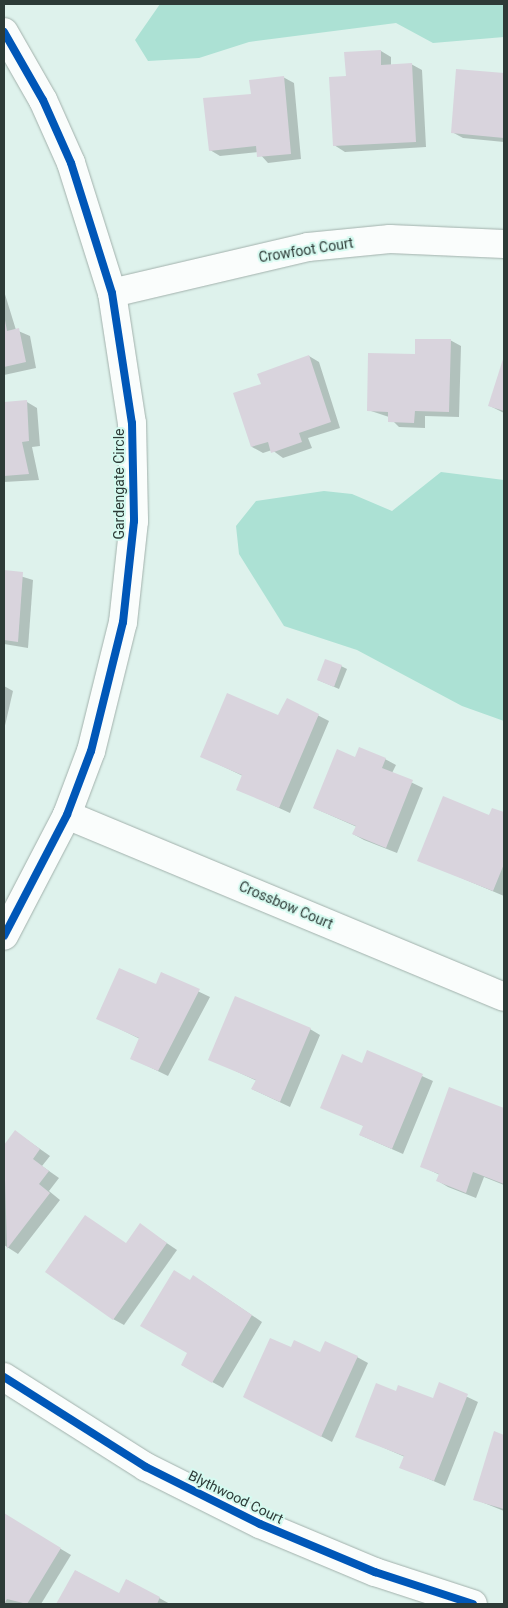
<!DOCTYPE html>
<style>
body{margin:0}
#map{position:relative;width:508px;height:1608px;overflow:hidden;background:#def2ec;font-family:Roboto,sans-serif}
div>[style]{position:absolute}
.green>*{inset:0;background:#ace1d4}
.shadow>*{inset:0;background:#0003}
.building>*{inset:0;background:#d9d4dd}
.roads{filter:drop-shadow(0 0 1px #a2b1ac) drop-shadow(0 0 1px #a2b1ac)}
.minor>*{height:28px;margin:-14px;padding:0 14px;transform-origin:14px;border-radius:14px;background:#fafdfc}
.cycleway>*{height:8px;margin:-4px;padding:0 4px;transform-origin:4px;border-radius:4px;background:#0057b8}
span{translate:-50% -50%;white-space:nowrap;text-align:center;line-height:1.15;-webkit-text-stroke:4px #d6faf0;paint-order:stroke}
.street-label{font-size:14px;color:#2d3b37}
.frame{position:absolute;inset:0;border:5px solid #2d3b37;pointer-events:none}
</style>
<div id="map">
<div class="green">
<i style="clip-path:polygon(160px 4px,504px 4px,504px 37px,433px 43px,396px 23px,249px 42px,199px 58px,148px 61px,135px 40px)"></i>
<i style="clip-path:polygon(441px 472px,504px 480px,504px 721px,462px 706px,357px 650px,284px 626px,239px 554px,236px 526px,256px 501px,324px 491px,352px 494px,392px 511px)"></i>
</div>
<div class="shadow">
<i style="clip-path:polygon(381px 51px,391px 57px,391px 65px,411px 64px,422px 70px,426px 147px,345px 152px,334px 145px,347px 78px)"></i>
<i style="clip-path:polygon(457px 70px,504px 74px,504px 142px,463px 138px,452px 132px)"></i>
<i style="clip-path:polygon(283px 77px,294px 83px,301px 159px,268px 163px,258px 152px,220px 156px,210px 150px,252px 95px)"></i>
<i style="clip-path:polygon(4px 291px,16px 330px,30px 336px,36px 368px,4px 375px)"></i>
<i style="clip-path:polygon(450px 340px,461px 346px,459px 417px,425px 416px,425px 428px,399px 427px,389px 417px,368px 410px,416px 355px)"></i>
<i style="clip-path:polygon(309px 356px,319px 362px,340px 428px,308px 438px,312px 448px,283px 458px,272px 450px,263px 453px,252px 447px,262px 385px)"></i>
<i style="clip-path:polygon(504px 358px,504px 413px,490px 406px)"></i>
<i style="clip-path:polygon(27px 402px,37px 408px,40px 446px,32px 447px,39px 480px,4px 482px,4px 403px)"></i>
<i style="clip-path:polygon(4px 571px,33px 580px,28px 648px,4px 644px)"></i>
<i style="clip-path:polygon(341px 666px,347px 669px,339px 689px,318px 680px)"></i>
<i style="clip-path:polygon(4px 686px,13px 691px,4px 730px)"></i>
<i style="clip-path:polygon(288px 700px,329px 721px,290px 813px,238px 789px,243px 776px,201px 756px,278px 717px)"></i>
<i style="clip-path:polygon(356px 758px,385px 759px,396px 765px,392px 773px,423px 788px,397px 853px,364px 840px,353px 834px,357px 827px,314px 808px)"></i>
<i style="clip-path:polygon(493px 809px,504px 814px,504px 896px,419px 860px,489px 816px)"></i>
<i style="clip-path:polygon(162px 974px,210px 997px,168px 1076px,131px 1058px,140px 1039px,98px 1018px,156px 986px)"></i>
<i style="clip-path:polygon(310px 1029px,320px 1035px,290px 1107px,252px 1089px,257px 1081px,210px 1059px)"></i>
<i style="clip-path:polygon(368px 1052px,433px 1081px,403px 1154px,360px 1135px,364px 1126px,322px 1107px,363px 1064px)"></i>
<i style="clip-path:polygon(450px 1089px,504px 1109px,504px 1185px,484px 1177px,476px 1198px,448px 1187px,438px 1181px,440px 1175px,421px 1166px)"></i>
<i style="clip-path:polygon(16px 1132px,50px 1156px,42px 1166px,59px 1178px,49px 1191px,60px 1200px,18px 1254px,4px 1245px,4px 1148px)"></i>
<i style="clip-path:polygon(140px 1225px,177px 1250px,124px 1325px,113px 1319px,127px 1244px)"></i>
<i style="clip-path:polygon(191px 1282px,204px 1283px,262px 1322px,223px 1388px,182px 1365px,189px 1353px)"></i>
<i style="clip-path:polygon(292px 1349px,357px 1357px,368px 1363px,332px 1442px,255px 1402px)"></i>
<i style="clip-path:polygon(440px 1384px,478px 1402px,445px 1486px,401px 1467px,405px 1457px,357px 1436px,396px 1392px,434px 1399px)"></i>
<i style="clip-path:polygon(495px 1433px,504px 1436px,504px 1511px,474px 1499px)"></i>
<i style="clip-path:polygon(4px 1515px,71px 1555px,41px 1604px,4px 1604px)"></i>
<i style="clip-path:polygon(76px 1571px,119px 1595px,127px 1580px,170px 1604px,58px 1604px)"></i>
</div>
<div class="building">
<i style="clip-path:polygon(381px 50px,381px 65px,412px 63px,416px 142px,333px 146px,329px 77px,346px 76px,344px 52px)"></i>
<i style="clip-path:polygon(456px 69px,504px 73px,504px 138px,451px 133px)"></i>
<i style="clip-path:polygon(284px 76px,291px 154px,257px 157px,256px 146px,209px 151px,203px 98px,251px 94px,249px 80px)"></i>
<i style="clip-path:polygon(5px 320px,7px 331px,19px 328px,26px 362px,4px 367px)"></i>
<i style="clip-path:polygon(415px 339px,451px 339px,449px 412px,415px 411px,414px 423px,388px 422px,388px 412px,367px 411px,368px 353px,415px 354px)"></i>
<i style="clip-path:polygon(309px 355px,331px 422px,299px 433px,302px 442px,271px 453px,268px 442px,251px 447px,233px 393px,261px 384px,257px 374px)"></i>
<i style="clip-path:polygon(504px 356px,504px 411px,488px 406px)"></i>
<i style="clip-path:polygon(27px 400px,29px 441px,22px 442px,29px 474px,4px 476px,4px 402px)"></i>
<i style="clip-path:polygon(4px 570px,23px 572px,18px 642px,4px 640px)"></i>
<i style="clip-path:polygon(325px 659px,342px 665px,334px 687px,317px 680px)"></i>
<i style="clip-path:polygon(227px 693px,278px 715px,287px 698px,319px 714px,279px 808px,236px 790px,242px 775px,200px 757px)"></i>
<i style="clip-path:polygon(359px 747px,386px 758px,382px 768px,413px 780px,386px 848px,352px 834px,356px 826px,313px 808px,337px 749px,355px 757px)"></i>
<i style="clip-path:polygon(443px 796px,489px 815px,492px 808px,504px 812px,504px 864px,493px 891px,417px 861px)"></i>
<i style="clip-path:polygon(119px 968px,156px 984px,161px 972px,200px 989px,158px 1071px,130px 1059px,139px 1038px,96px 1019px)"></i>
<i style="clip-path:polygon(235px 996px,311px 1028px,280px 1102px,251px 1089px,256px 1080px,208px 1060px)"></i>
<i style="clip-path:polygon(367px 1050px,423px 1074px,392px 1149px,359px 1135px,363px 1126px,320px 1108px,342px 1054px,362px 1063px)"></i>
<i style="clip-path:polygon(449px 1087px,504px 1108px,504px 1184px,473px 1172px,466px 1193px,436px 1181px,439px 1174px,420px 1167px)"></i>
<i style="clip-path:polygon(15px 1130px,40px 1149px,33px 1159px,49px 1171px,39px 1184px,50px 1193px,7px 1249px,4px 1145px)"></i>
<i style="clip-path:polygon(85px 1215px,126px 1243px,140px 1223px,167px 1243px,113px 1320px,45px 1272px)"></i>
<i style="clip-path:polygon(174px 1270px,190px 1280px,193px 1275px,252px 1315px,212px 1383px,181px 1365px,187px 1353px,140px 1326px)"></i>
<i style="clip-path:polygon(270px 1338px,291px 1347px,294px 1340px,320px 1352px,325px 1341px,358px 1356px,321px 1437px,243px 1397px)"></i>
<i style="clip-path:polygon(439px 1382px,468px 1394px,434px 1481px,399px 1468px,404px 1456px,355px 1437px,376px 1383px,396px 1391px,398px 1385px,433px 1398px)"></i>
<i style="clip-path:polygon(494px 1431px,504px 1435px,504px 1509px,473px 1500px)"></i>
<i style="clip-path:polygon(4px 1513px,61px 1548px,27px 1604px,7px 1599px,4px 1604px)"></i>
<i style="clip-path:polygon(75px 1570px,119px 1593px,126px 1579px,160px 1597px,157px 1604px,56px 1604px)"></i>
</div>
<div class="roads">
<div class="minor">
<i style="left:4px;top:32px;width:78px;rotate:60.2deg"></i>
<i style="left:43px;top:100px;width:69px;rotate:66deg"></i>
<i style="left:71px;top:163px;width:136px;rotate:72.5deg"></i>
<i style="left:112px;top:293px;width:132px;rotate:81.3deg"></i>
<i style="left:132px;top:423px;width:98px;rotate:88.8deg"></i>
<i style="left:134px;top:521px;width:102px;rotate:96.2deg"></i>
<i style="left:123px;top:622px;width:133px;rotate:103.9deg"></i>
<i style="left:91px;top:751px;width:68px;rotate:110.6deg"></i>
<i style="left:67px;top:815px;width:136px;rotate:117.5deg"></i>
<i style="left:112px;top:293px;width:201px;rotate:-13.2deg"></i>
<i style="left:308px;top:247px;width:82px;rotate:-5.6deg"></i>
<i style="left:390px;top:239px;width:114px;rotate:2.5deg"></i>
<i style="left:67px;top:815px;width:473px;rotate:22.6deg"></i>
<i style="left:4px;top:1377px;width:168px;rotate:32.4deg"></i>
<i style="left:146px;top:1467px;width:127px;rotate:26.6deg"></i>
<i style="left:260px;top:1524px;width:125px;rotate:22.7deg"></i>
<i style="left:375px;top:1572px;width:103px;rotate:18.1deg"></i>
</div>
</div>
<div class="cycleway">
<i style="left:4px;top:32px;width:78px;rotate:60.2deg"></i>
<i style="left:43px;top:100px;width:69px;rotate:66deg"></i>
<i style="left:71px;top:163px;width:136px;rotate:72.5deg"></i>
<i style="left:112px;top:293px;width:132px;rotate:81.3deg"></i>
<i style="left:132px;top:423px;width:98px;rotate:88.8deg"></i>
<i style="left:134px;top:521px;width:102px;rotate:96.2deg"></i>
<i style="left:123px;top:622px;width:133px;rotate:103.9deg"></i>
<i style="left:91px;top:751px;width:68px;rotate:110.6deg"></i>
<i style="left:67px;top:815px;width:136px;rotate:117.5deg"></i>
<i style="left:4px;top:1377px;width:168px;rotate:32.4deg"></i>
<i style="left:146px;top:1467px;width:127px;rotate:26.6deg"></i>
<i style="left:260px;top:1524px;width:125px;rotate:22.7deg"></i>
<i style="left:375px;top:1572px;width:103px;rotate:18.1deg"></i>
</div>
<div class="street-label">
<span style="left:306px;top:250px;rotate:-9deg">Crowfoot Court</span>
<span style="left:119px;top:484px;rotate:-90deg">Gardengate Circle</span>
<span style="left:286px;top:905px;rotate:23deg">Crossbow Court</span>
<span style="left:236px;top:1497px;rotate:26deg">Blythwood Court</span>
</div>
<div class="frame"></div>
</div>
